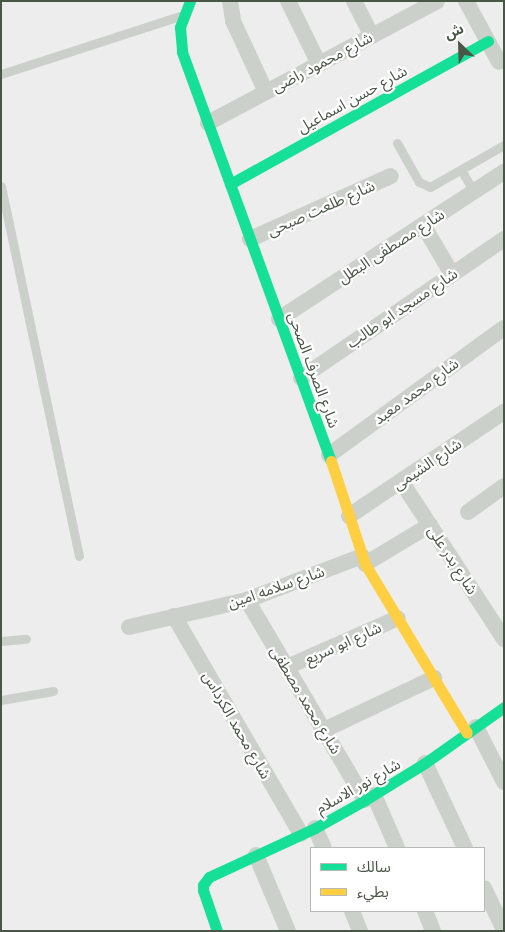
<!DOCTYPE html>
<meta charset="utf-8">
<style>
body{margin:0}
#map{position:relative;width:505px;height:932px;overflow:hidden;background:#ededee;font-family:Helvetica,"Noto Sans Arabic",sans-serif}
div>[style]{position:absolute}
.lane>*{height:9px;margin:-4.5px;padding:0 4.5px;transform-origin:4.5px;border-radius:4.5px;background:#ccd0cb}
.street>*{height:16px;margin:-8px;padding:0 8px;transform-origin:8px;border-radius:8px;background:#ccd0cb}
.fast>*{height:11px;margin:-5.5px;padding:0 5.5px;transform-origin:5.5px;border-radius:5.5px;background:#16e098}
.slow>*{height:11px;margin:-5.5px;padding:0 5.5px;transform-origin:5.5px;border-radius:5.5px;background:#ffcf43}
span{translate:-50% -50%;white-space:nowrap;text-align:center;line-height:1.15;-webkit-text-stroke:4.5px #fff;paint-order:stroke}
.street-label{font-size:15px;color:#495746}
.frame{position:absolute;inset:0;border:2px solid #495746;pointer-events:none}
.legend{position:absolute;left:310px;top:847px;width:175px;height:65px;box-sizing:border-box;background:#fff;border:1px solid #b6bcb5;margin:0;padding:6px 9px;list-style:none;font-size:15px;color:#495746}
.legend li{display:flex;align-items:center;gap:10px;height:25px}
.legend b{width:25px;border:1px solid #b6bcb5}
.north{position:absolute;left:435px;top:20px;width:50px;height:50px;-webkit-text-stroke:4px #fff;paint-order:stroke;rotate:336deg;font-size:14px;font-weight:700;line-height:20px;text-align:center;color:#495746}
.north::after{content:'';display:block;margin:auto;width:18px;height:22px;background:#495746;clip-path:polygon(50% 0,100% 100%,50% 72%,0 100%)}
</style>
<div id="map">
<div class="lane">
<i style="left:1px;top:74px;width:188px;rotate:-18deg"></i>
<i style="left:397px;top:143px;width:45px;rotate:60.6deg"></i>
<i style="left:419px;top:182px;width:12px;rotate:24deg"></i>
<i style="left:430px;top:187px;width:85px;rotate:-29.6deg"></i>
<i style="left:461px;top:170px;width:26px;rotate:59deg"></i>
<i style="left:1px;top:186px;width:378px;rotate:78.1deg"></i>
<i style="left:1px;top:641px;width:25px;rotate:-5deg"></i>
<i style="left:1px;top:700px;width:53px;rotate:-9.8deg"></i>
</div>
<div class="street">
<i style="left:230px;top:1px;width:20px;rotate:81deg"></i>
<i style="left:233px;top:21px;width:78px;rotate:65.1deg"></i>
<i style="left:288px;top:1px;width:70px;rotate:63.8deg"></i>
<i style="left:354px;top:1px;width:39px;rotate:63deg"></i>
<i style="left:466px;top:1px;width:69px;rotate:61.6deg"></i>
<i style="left:208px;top:123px;width:259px;rotate:-28deg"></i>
<i style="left:423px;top:225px;width:57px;rotate:59.4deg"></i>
<i style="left:250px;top:239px;width:154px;rotate:-24.1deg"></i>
<i style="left:279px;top:319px;width:269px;rotate:-33.2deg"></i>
<i style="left:301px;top:378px;width:246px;rotate:-34.4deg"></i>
<i style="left:329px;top:455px;width:216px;rotate:-36deg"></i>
<i style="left:401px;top:481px;width:189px;rotate:56.9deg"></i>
<i style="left:468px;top:512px;width:44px;rotate:-35.8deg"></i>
<i style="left:349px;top:516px;width:187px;rotate:-33.9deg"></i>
<i style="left:365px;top:564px;width:76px;rotate:-31deg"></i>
<i style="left:247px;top:600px;width:232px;rotate:59.5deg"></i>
<i style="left:174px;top:616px;width:252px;rotate:59.8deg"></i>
<i style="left:129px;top:627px;width:121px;rotate:-12.9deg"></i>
<i style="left:247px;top:600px;width:123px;rotate:-20.9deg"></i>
<i style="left:287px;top:667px;width:121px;rotate:-23.8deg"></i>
<i style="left:476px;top:727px;width:62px;rotate:63deg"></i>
<i style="left:324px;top:730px;width:122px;rotate:-25.3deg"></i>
<i style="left:425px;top:763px;width:94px;rotate:64.8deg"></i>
<i style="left:374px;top:795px;width:58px;rotate:66.5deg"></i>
<i style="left:315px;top:828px;width:22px;rotate:66deg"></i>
<i style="left:256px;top:855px;width:82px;rotate:67.2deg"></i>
<i style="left:484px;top:888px;width:47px;rotate:64.5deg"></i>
<i style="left:352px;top:911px;width:22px;rotate:68deg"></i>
<i style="left:425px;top:911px;width:22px;rotate:68deg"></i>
</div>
<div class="fast">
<i style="left:190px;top:1px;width:28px;rotate:111deg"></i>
<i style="left:180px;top:27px;width:25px;rotate:85deg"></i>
<i style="left:182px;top:52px;width:435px;rotate:70deg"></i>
<i style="left:230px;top:184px;width:295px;rotate:-29deg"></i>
<i style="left:217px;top:931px;width:43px;rotate:-108.9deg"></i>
<i style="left:203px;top:890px;width:5px;rotate:-90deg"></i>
<i style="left:203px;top:885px;width:10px;rotate:-53deg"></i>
<i style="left:209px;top:877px;width:117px;rotate:-24.8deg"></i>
<i style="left:315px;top:828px;width:57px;rotate:-29.2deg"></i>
<i style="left:365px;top:800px;width:70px;rotate:-31.7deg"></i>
<i style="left:425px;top:763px;width:97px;rotate:-35.3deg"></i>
</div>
<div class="slow">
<i style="left:331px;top:461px;width:108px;rotate:71.7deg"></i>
<i style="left:365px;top:564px;width:197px;rotate:58.9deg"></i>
</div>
<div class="street-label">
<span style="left:322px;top:62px;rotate:-28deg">شارع محمود راضى</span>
<span style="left:352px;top:99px;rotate:-29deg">شارع حسن اسماعيل</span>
<span style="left:321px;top:208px;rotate:-24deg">شارع طلعت صبحى</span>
<span style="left:391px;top:246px;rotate:-33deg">شارع مصطفى البطل</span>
<span style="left:402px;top:308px;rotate:-34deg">شارع مسجد ابو طالب</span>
<span style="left:314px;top:370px;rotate:70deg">شارع الصرف الصحى</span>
<span style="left:416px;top:391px;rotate:-36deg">شارع محمد معبد</span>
<span style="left:427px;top:464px;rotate:-34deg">شارع الشيمى</span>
<span style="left:453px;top:560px;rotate:57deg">شارع بدر على</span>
<span style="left:276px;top:587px;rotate:-19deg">شارع سلامه امين</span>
<span style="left:343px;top:643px;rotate:-24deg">شارع ابو سريع</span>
<span style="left:306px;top:700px;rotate:59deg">شارع محمد مصطفى</span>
<span style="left:237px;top:725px;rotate:60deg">شارع محمد الكرداس</span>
<span style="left:358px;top:786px;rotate:-30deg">شارع نور الاسلام</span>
</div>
<div class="frame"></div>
<ul class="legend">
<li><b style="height:6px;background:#16e098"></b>سالك</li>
<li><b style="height:6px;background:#ffcf43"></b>بطيء</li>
</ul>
<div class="north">ش</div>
</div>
